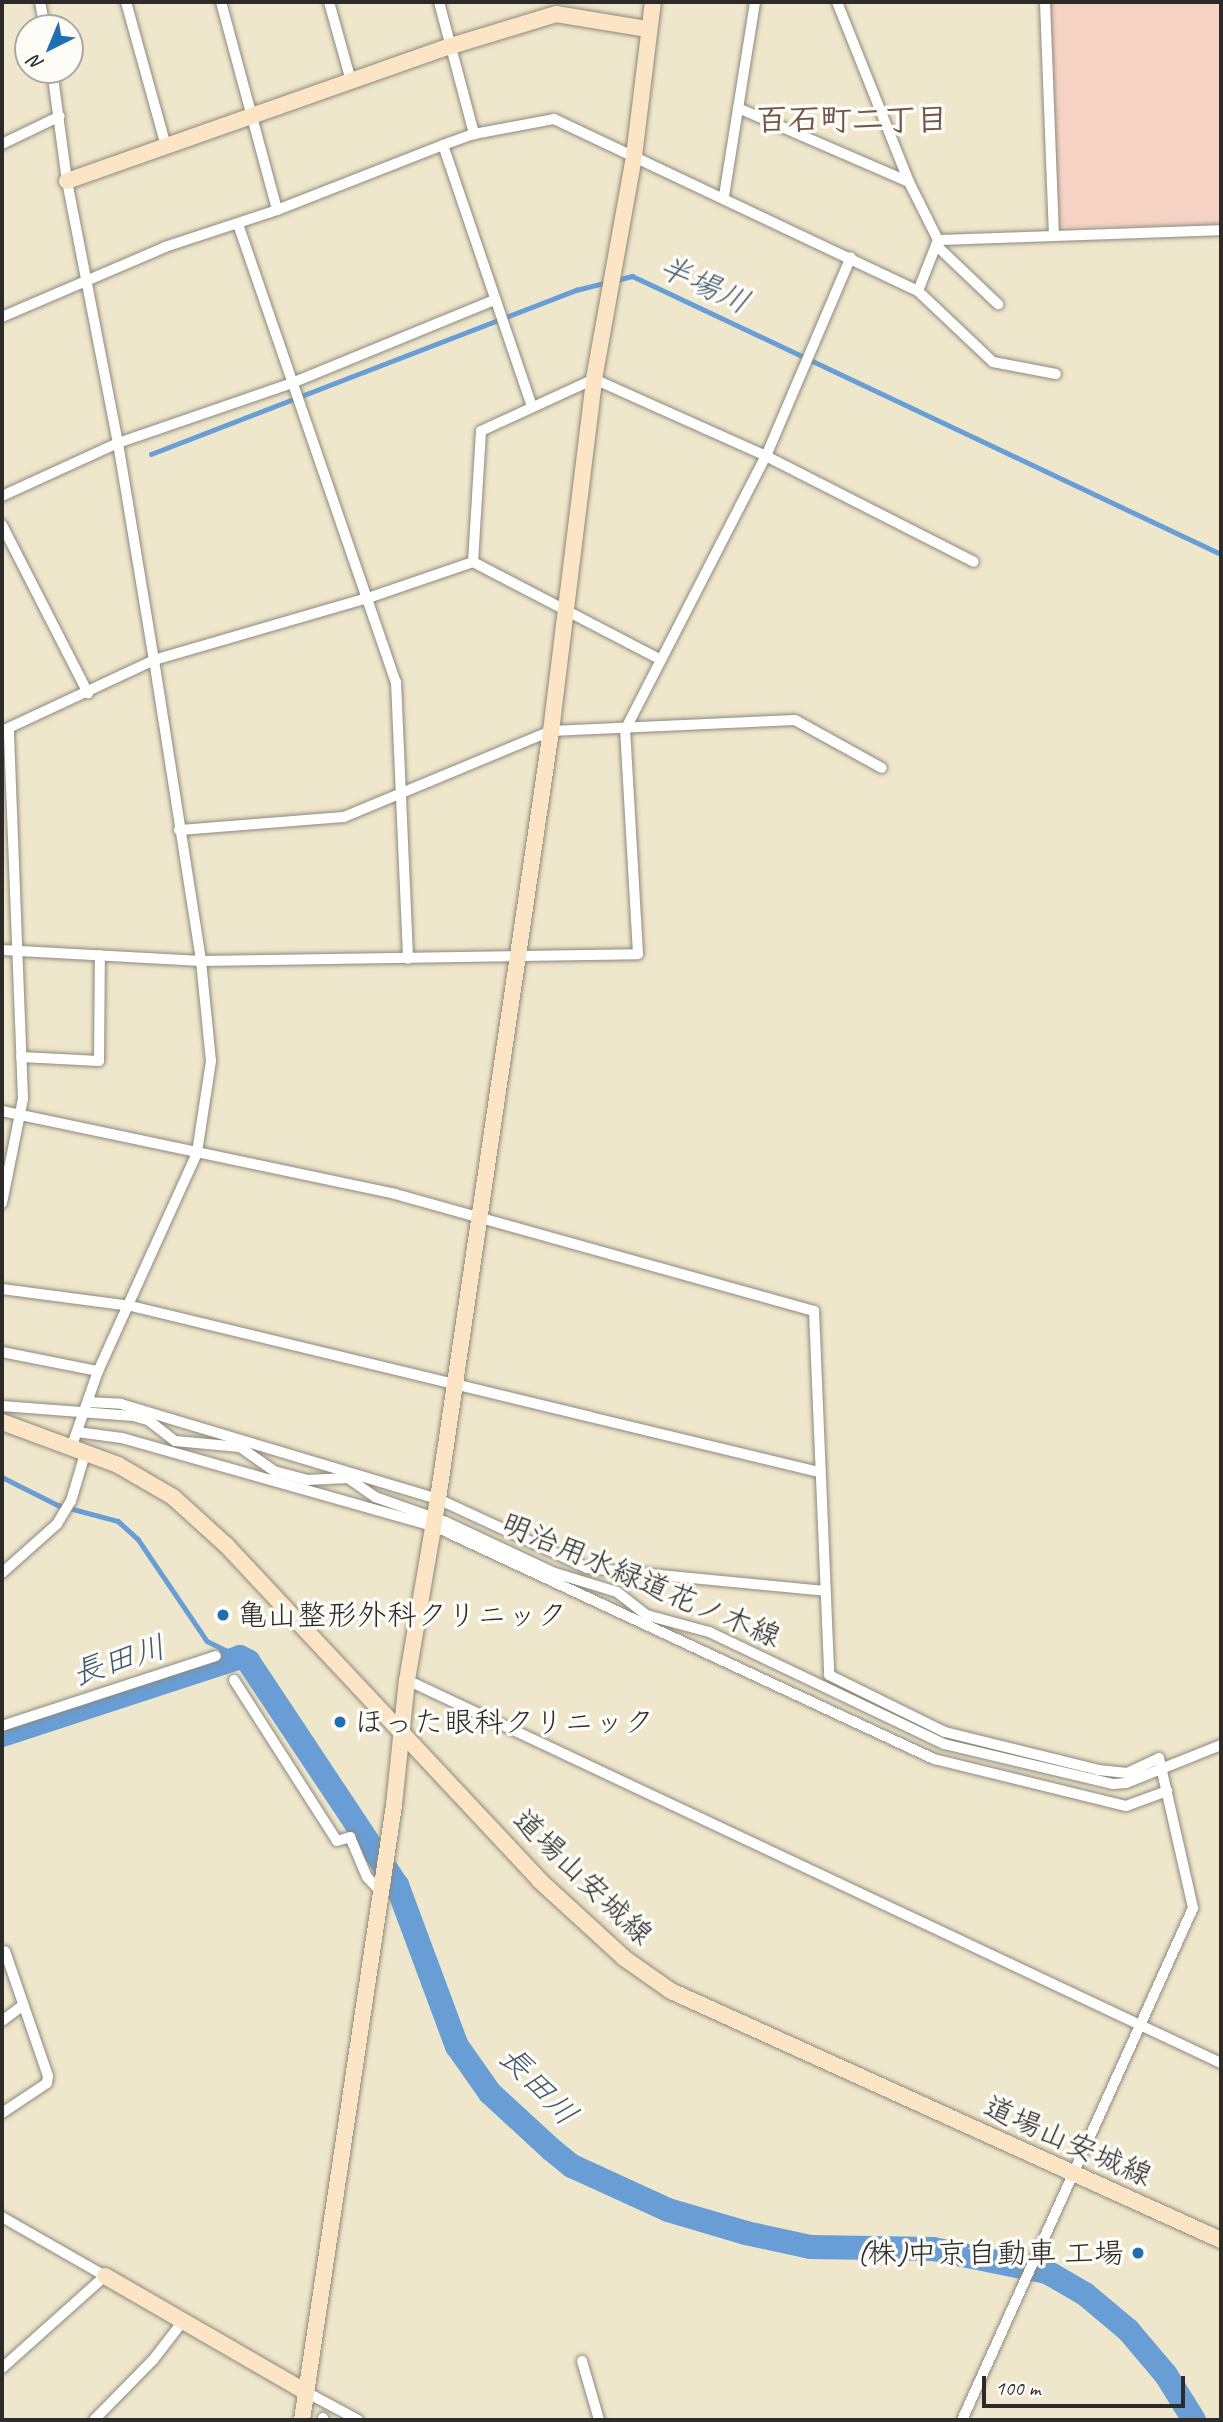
<!DOCTYPE html>
<meta charset="utf-8">
<style>
body{margin:0}
#map{position:relative;width:1223px;height:2422px;overflow:hidden;background:#efe7cc;font-family:Caveat,"Klee One",sans-serif}
div>[style]{position:absolute}
.built>*{inset:0;background:#f6d2c5}
.stream>*{height:4.5px;margin:-2.25px;padding:0 2.25px;transform-origin:2.25px;border-radius:2.25px;background:#689ed5}
.river>*{height:24px;margin:-12px;padding:0 12px;transform-origin:12px;border-radius:12px;background:#689ed5}
.roads{filter:drop-shadow(0 0 2px #8d897c) drop-shadow(0 0 2px #8d897c)}
.street>*{height:10px;margin:-5px;padding:0 5px;transform-origin:5px;border-radius:5px;background:#fff}
.secondary>*{height:16px;margin:-8px;padding:0 8px;transform-origin:8px;border-radius:8px;background:#fce5c4}
.dots>*{width:19px;height:19px;translate:-50% -50%;box-sizing:border-box;border:4px solid #fdfcf7;border-radius:50%}
span{translate:-50% -50%;white-space:nowrap;text-align:center;line-height:1.15;-webkit-text-stroke:7px #fdfcf7;paint-order:stroke}
.street-label{font-size:30px;color:#2b2b2b}
.poi-label{font-size:30px;color:#2b2b2b}
.left{translate:0 -50%;text-align:left}
.right{translate:-100% -50%;text-align:right}
.neighbourhood-label{font-size:32px;color:#72564b;font-weight:700}
.water-label{font-size:32px;color:#43596f;font-style:italic}
.frame{position:absolute;inset:0;border:4px solid #2b2b2b;pointer-events:none}
.north{position:absolute;left:14px;top:14px;width:70px;height:70px;box-sizing:border-box;background:#fdfcf7;border:2px solid #a9a8a5;border-radius:50%;rotate:223deg;font-size:19px;font-weight:700;line-height:28px;text-align:center;color:#2b2b2b}
.north::after{content:'';display:block;margin:auto;width:24px;height:32px;background:#1f6fb2;clip-path:polygon(50% 0,100% 100%,50% 72%,0 100%)}
.scale{position:absolute;left:982px;top:2376px;width:203px;height:32px;box-sizing:border-box;border:4px solid #2b2b2b;border-top:0;padding-left:9px;font-size:21px;line-height:24px;white-space:nowrap;color:#2b2b2b;-webkit-text-stroke:5px #fdfcf7;paint-order:stroke}
</style>
<div id="map">
<div class="built">
<i style="clip-path:polygon(1050px 2px,1221px 2px,1221px 226px,1059px 227px)"></i>
</div>
<div class="stream">
<i style="left:617px;top:280px;width:16px;rotate:-15deg"></i>
<i style="left:632px;top:276px;width:10px;rotate:24deg"></i>
<i style="left:641px;top:280px;width:641px;rotate:25.29deg"></i>
<i style="left:151px;top:454px;width:456px;rotate:-21.1deg"></i>
<i style="left:576px;top:290px;width:33px;rotate:-14deg"></i>
<i style="left:2px;top:1477px;width:63px;rotate:26.6deg"></i>
<i style="left:58px;top:1505px;width:62px;rotate:14.9deg"></i>
<i style="left:118px;top:1521px;width:27px;rotate:42deg"></i>
<i style="left:138px;top:1539px;width:123px;rotate:55.9deg"></i>
<i style="left:207px;top:1641px;width:37px;rotate:26deg"></i>
</div>
<div class="river">
<i style="left:2px;top:1735px;width:250px;rotate:-18.1deg"></i>
<i style="left:240px;top:1657px;width:9px;rotate:27deg"></i>
<i style="left:248px;top:1661px;width:269px;rotate:56.4deg"></i>
<i style="left:397px;top:1885px;width:172px;rotate:69.6deg"></i>
<i style="left:457px;top:2046px;width:57px;rotate:54.9deg"></i>
<i style="left:490px;top:2093px;width:84px;rotate:42.6deg"></i>
<i style="left:552px;top:2150px;width:26px;rotate:39deg"></i>
<i style="left:572px;top:2166px;width:106px;rotate:24.6deg"></i>
<i style="left:668px;top:2210px;width:81px;rotate:16.4deg"></i>
<i style="left:746px;top:2233px;width:66px;rotate:12.2deg"></i>
<i style="left:811px;top:2247px;width:122px;rotate:0.9deg"></i>
<i style="left:933px;top:2249px;width:116px;rotate:11.4deg"></i>
<i style="left:1047px;top:2272px;width:44px;rotate:30.1deg"></i>
<i style="left:1085px;top:2294px;width:56px;rotate:39.9deg"></i>
<i style="left:1128px;top:2330px;width:59px;rotate:49.8deg"></i>
<i style="left:1166px;top:2375px;width:53px;rotate:58.1deg"></i>
</div>
<div class="roads">
<div class="street">
<i style="left:40px;top:2px;width:26px;rotate:79deg"></i>
<i style="left:126px;top:2px;width:149px;rotate:74.5deg"></i>
<i style="left:221px;top:2px;width:215px;rotate:74.9deg"></i>
<i style="left:329px;top:2px;width:82px;rotate:74.4deg"></i>
<i style="left:439px;top:2px;width:137px;rotate:75.1deg"></i>
<i style="left:837px;top:2px;width:194px;rotate:68.2deg"></i>
<i style="left:909px;top:182px;width:65px;rotate:63.4deg"></i>
<i style="left:938px;top:240px;width:55px;rotate:111.4deg"></i>
<i style="left:1045px;top:2px;width:234px;rotate:87.8deg"></i>
<i style="left:52px;top:70px;width:112px;rotate:82.3deg"></i>
<i style="left:67px;top:181px;width:267px;rotate:79deg"></i>
<i style="left:118px;top:443px;width:220px;rotate:80.6deg"></i>
<i style="left:154px;top:660px;width:305px;rotate:81.1deg"></i>
<i style="left:201px;top:961px;width:100px;rotate:84.3deg"></i>
<i style="left:211px;top:1061px;width:93px;rotate:98.7deg"></i>
<i style="left:197px;top:1153px;width:239px;rotate:114.4deg"></i>
<i style="left:98px;top:1371px;width:82px;rotate:109.3deg"></i>
<i style="left:738px;top:108px;width:186px;rotate:23.4deg"></i>
<i style="left:2px;top:144px;width:64px;rotate:-25.8deg"></i>
<i style="left:443px;top:145px;width:276px;rotate:71.2deg"></i>
<i style="left:724px;top:196px;width:196px;rotate:-80.9deg"></i>
<i style="left:238px;top:224px;width:484px;rotate:71deg"></i>
<i style="left:396px;top:682px;width:277px;rotate:87.5deg"></i>
<i style="left:938px;top:240px;width:283px;rotate:-2deg"></i>
<i style="left:936px;top:245px;width:86px;rotate:43.6deg"></i>
<i style="left:2px;top:317px;width:177px;rotate:-23.2deg"></i>
<i style="left:165px;top:247px;width:118px;rotate:-18.3deg"></i>
<i style="left:277px;top:210px;width:178px;rotate:-21.4deg"></i>
<i style="left:443px;top:145px;width:33px;rotate:-20deg"></i>
<i style="left:474px;top:134px;width:81px;rotate:-10.6deg"></i>
<i style="left:554px;top:119px;width:403px;rotate:25.3deg"></i>
<i style="left:918px;top:291px;width:103px;rotate:43.4deg"></i>
<i style="left:993px;top:362px;width:64px;rotate:10.8deg"></i>
<i style="left:2px;top:496px;width:128px;rotate:-24.6deg"></i>
<i style="left:118px;top:443px;width:184px;rotate:-19deg"></i>
<i style="left:292px;top:383px;width:218px;rotate:-22.3deg"></i>
<i style="left:2px;top:525px;width:189px;rotate:62.9deg"></i>
<i style="left:473px;top:562px;width:131px;rotate:-86.5deg"></i>
<i style="left:481px;top:431px;width:124px;rotate:-24.7deg"></i>
<i style="left:594px;top:379px;width:188px;rotate:24.1deg"></i>
<i style="left:766px;top:456px;width:233px;rotate:27deg"></i>
<i style="left:2px;top:731px;width:168px;rotate:-25deg"></i>
<i style="left:154px;top:660px;width:223px;rotate:-16.2deg"></i>
<i style="left:368px;top:598px;width:111px;rotate:-18.9deg"></i>
<i style="left:473px;top:562px;width:212px;rotate:27.5deg"></i>
<i style="left:179px;top:830px;width:166px;rotate:-4.5deg"></i>
<i style="left:344px;top:817px;width:224px;rotate:-22.6deg"></i>
<i style="left:551px;top:731px;width:244px;rotate:-2.6deg"></i>
<i style="left:795px;top:720px;width:99px;rotate:28.9deg"></i>
<i style="left:2px;top:950px;width:199px;rotate:3.2deg"></i>
<i style="left:201px;top:961px;width:437px;rotate:-0.9deg"></i>
<i style="left:638px;top:954px;width:224px;rotate:-93.3deg"></i>
<i style="left:625px;top:730px;width:308px;rotate:-62.8deg"></i>
<i style="left:766px;top:456px;width:216px;rotate:-66.9deg"></i>
<i style="left:21px;top:1057px;width:78px;rotate:2.9deg"></i>
<i style="left:99px;top:1061px;width:106px;rotate:-89.5deg"></i>
<i style="left:2px;top:1111px;width:402px;rotate:11.9deg"></i>
<i style="left:395px;top:1194px;width:435px;rotate:15.6deg"></i>
<i style="left:814px;top:1311px;width:364px;rotate:87.6deg"></i>
<i style="left:829px;top:1675px;width:129px;rotate:26.2deg"></i>
<i style="left:945px;top:1732px;width:158px;rotate:13.9deg"></i>
<i style="left:1098px;top:1770px;width:29px;rotate:6deg"></i>
<i style="left:1127px;top:1773px;width:35px;rotate:-25deg"></i>
<i style="left:1159px;top:1758px;width:154px;rotate:77.2deg"></i>
<i style="left:1193px;top:1908px;width:562px;rotate:114.28deg"></i>
<i style="left:2px;top:1203px;width:106px;rotate:-78.6deg"></i>
<i style="left:23px;top:1099px;width:371px;rotate:-92.2deg"></i>
<i style="left:2px;top:1289px;width:130px;rotate:7.5deg"></i>
<i style="left:131px;top:1306px;width:708px;rotate:13.57deg"></i>
<i style="left:2px;top:1352px;width:98px;rotate:11.2deg"></i>
<i style="left:88px;top:1402px;width:33px;rotate:3deg"></i>
<i style="left:121px;top:1404px;width:331px;rotate:16.7deg"></i>
<i style="left:438px;top:1499px;width:164px;rotate:24.8deg"></i>
<i style="left:587px;top:1568px;width:239px;rotate:5.5deg"></i>
<i style="left:2px;top:1406px;width:131px;rotate:4.4deg"></i>
<i style="left:133px;top:1416px;width:16px;rotate:15deg"></i>
<i style="left:148px;top:1420px;width:34px;rotate:38deg"></i>
<i style="left:175px;top:1441px;width:65px;rotate:5.3deg"></i>
<i style="left:240px;top:1447px;width:42px;rotate:35.2deg"></i>
<i style="left:274px;top:1471px;width:34px;rotate:15deg"></i>
<i style="left:307px;top:1480px;width:41px;rotate:-2.8deg"></i>
<i style="left:348px;top:1478px;width:33px;rotate:35deg"></i>
<i style="left:375px;top:1497px;width:75px;rotate:19.4deg"></i>
<i style="left:446px;top:1522px;width:120px;rotate:25.1deg"></i>
<i style="left:555px;top:1573px;width:65px;rotate:17deg"></i>
<i style="left:617px;top:1592px;width:37px;rotate:38deg"></i>
<i style="left:646px;top:1615px;width:65px;rotate:15.1deg"></i>
<i style="left:709px;top:1632px;width:260px;rotate:25.5deg"></i>
<i style="left:944px;top:1744px;width:174px;rotate:13.3deg"></i>
<i style="left:1113px;top:1784px;width:13px;rotate:-4deg"></i>
<i style="left:1126px;top:1783px;width:102px;rotate:-21.8deg"></i>
<i style="left:77px;top:1432px;width:45px;rotate:7.6deg"></i>
<i style="left:122px;top:1438px;width:324px;rotate:15.8deg"></i>
<i style="left:434px;top:1526px;width:552px;rotate:24.99deg"></i>
<i style="left:934px;top:1759px;width:198px;rotate:13.8deg"></i>
<i style="left:1126px;top:1806px;width:44px;rotate:-20.1deg"></i>
<i style="left:2px;top:1573px;width:74px;rotate:-41.7deg"></i>
<i style="left:57px;top:1524px;width:27px;rotate:-59deg"></i>
<i style="left:71px;top:1501px;width:49px;rotate:-73.4deg"></i>
<i style="left:234px;top:1680px;width:191px;rotate:57.4deg"></i>
<i style="left:337px;top:1841px;width:14px;rotate:-17deg"></i>
<i style="left:350px;top:1837px;width:43px;rotate:67deg"></i>
<i style="left:367px;top:1877px;width:21px;rotate:47deg"></i>
<i style="left:407px;top:1680px;width:900px;rotate:25.2deg"></i>
<i style="left:2px;top:1726px;width:225px;rotate:-18.1deg"></i>
<i style="left:2px;top:2021px;width:25px;rotate:-37deg"></i>
<i style="left:2px;top:2113px;width:54px;rotate:-33.7deg"></i>
<i style="left:47px;top:2083px;width:7px;rotate:-82deg"></i>
<i style="left:48px;top:2076px;width:132px;rotate:-109deg"></i>
<i style="left:2px;top:2217px;width:119px;rotate:29.8deg"></i>
<i style="left:105px;top:2276px;width:138px;rotate:138.2deg"></i>
<i style="left:582px;top:2361px;width:61px;rotate:73.9deg"></i>
<i style="left:306px;top:2392px;width:59px;rotate:28.3deg"></i>
<i style="left:323px;top:2418px;width:2px;rotate:63deg"></i>
<i style="left:94px;top:2420px;width:84px;rotate:-45.5deg"></i>
<i style="left:153px;top:2360px;width:49px;rotate:-52.4deg"></i>
</div>
<div class="secondary">
<i style="left:67px;top:181px;width:407px;rotate:-19.4deg"></i>
<i style="left:451px;top:46px;width:110px;rotate:-16.9deg"></i>
<i style="left:556px;top:14px;width:93px;rotate:9.3deg"></i>
<i style="left:2px;top:1422px;width:124px;rotate:20.3deg"></i>
<i style="left:118px;top:1465px;width:64px;rotate:30.2deg"></i>
<i style="left:173px;top:1497px;width:72px;rotate:42.2deg"></i>
<i style="left:226px;top:1545px;width:458px;rotate:46.9deg"></i>
<i style="left:539px;top:1880px;width:115px;rotate:42.5deg"></i>
<i style="left:624px;top:1958px;width:57px;rotate:35.1deg"></i>
<i style="left:671px;top:1991px;width:604px;rotate:24.36deg"></i>
<i style="left:105px;top:2276px;width:232px;rotate:30deg"></i>
<i style="left:302px;top:2420px;width:622px;rotate:-81.49deg"></i>
<i style="left:394px;top:1805px;width:126px;rotate:-84.1deg"></i>
<i style="left:407px;top:1680px;width:184px;rotate:-80.3deg"></i>
<i style="left:438px;top:1499px;width:776px;rotate:-81.63deg"></i>
<i style="left:551px;top:731px;width:355px;rotate:-83deg"></i>
<i style="left:594px;top:379px;width:227px;rotate:-79.8deg"></i>
<i style="left:634px;top:156px;width:155px;rotate:-83deg"></i>
</div>
</div>
<div class="dots">
<i style="left:223px;top:1615px;background:#1f6fb2"></i>
<i style="left:340px;top:1722px;background:#1f6fb2"></i>
<i style="left:1138px;top:2253px;background:#1f6fb2"></i>
</div>
<div class="street-label">
<span style="left:641px;top:1580px;rotate:23deg">明治用水緑道花ノ木線</span>
<span style="left:583px;top:1877px;rotate:44deg">道場山安城線</span>
<span style="left:1068px;top:2141px;rotate:24deg">道場山安城線</span>
</div>
<div class="poi-label">
<span class="left" style="left:237px;top:1615px">亀山整形外科クリニック</span>
<span class="left" style="left:354px;top:1722px">ほった眼科クリニック</span>
<span class="right" style="left:1124px;top:2253px">(株)中京自動車 工場</span>
</div>
<div class="neighbourhood-label">
<span style="left:852px;top:120px">百石町二丁目</span>
</div>
<div class="water-label">
<span style="left:704px;top:285px;rotate:25deg">半場川</span>
<span style="left:119px;top:1661px;rotate:-18deg">長田川</span>
<span style="left:538px;top:2086px;rotate:46deg">長田川</span>
</div>
<div class="frame"></div>
<div class="north">N</div>
<div class="scale">100 m</div>
</div>
